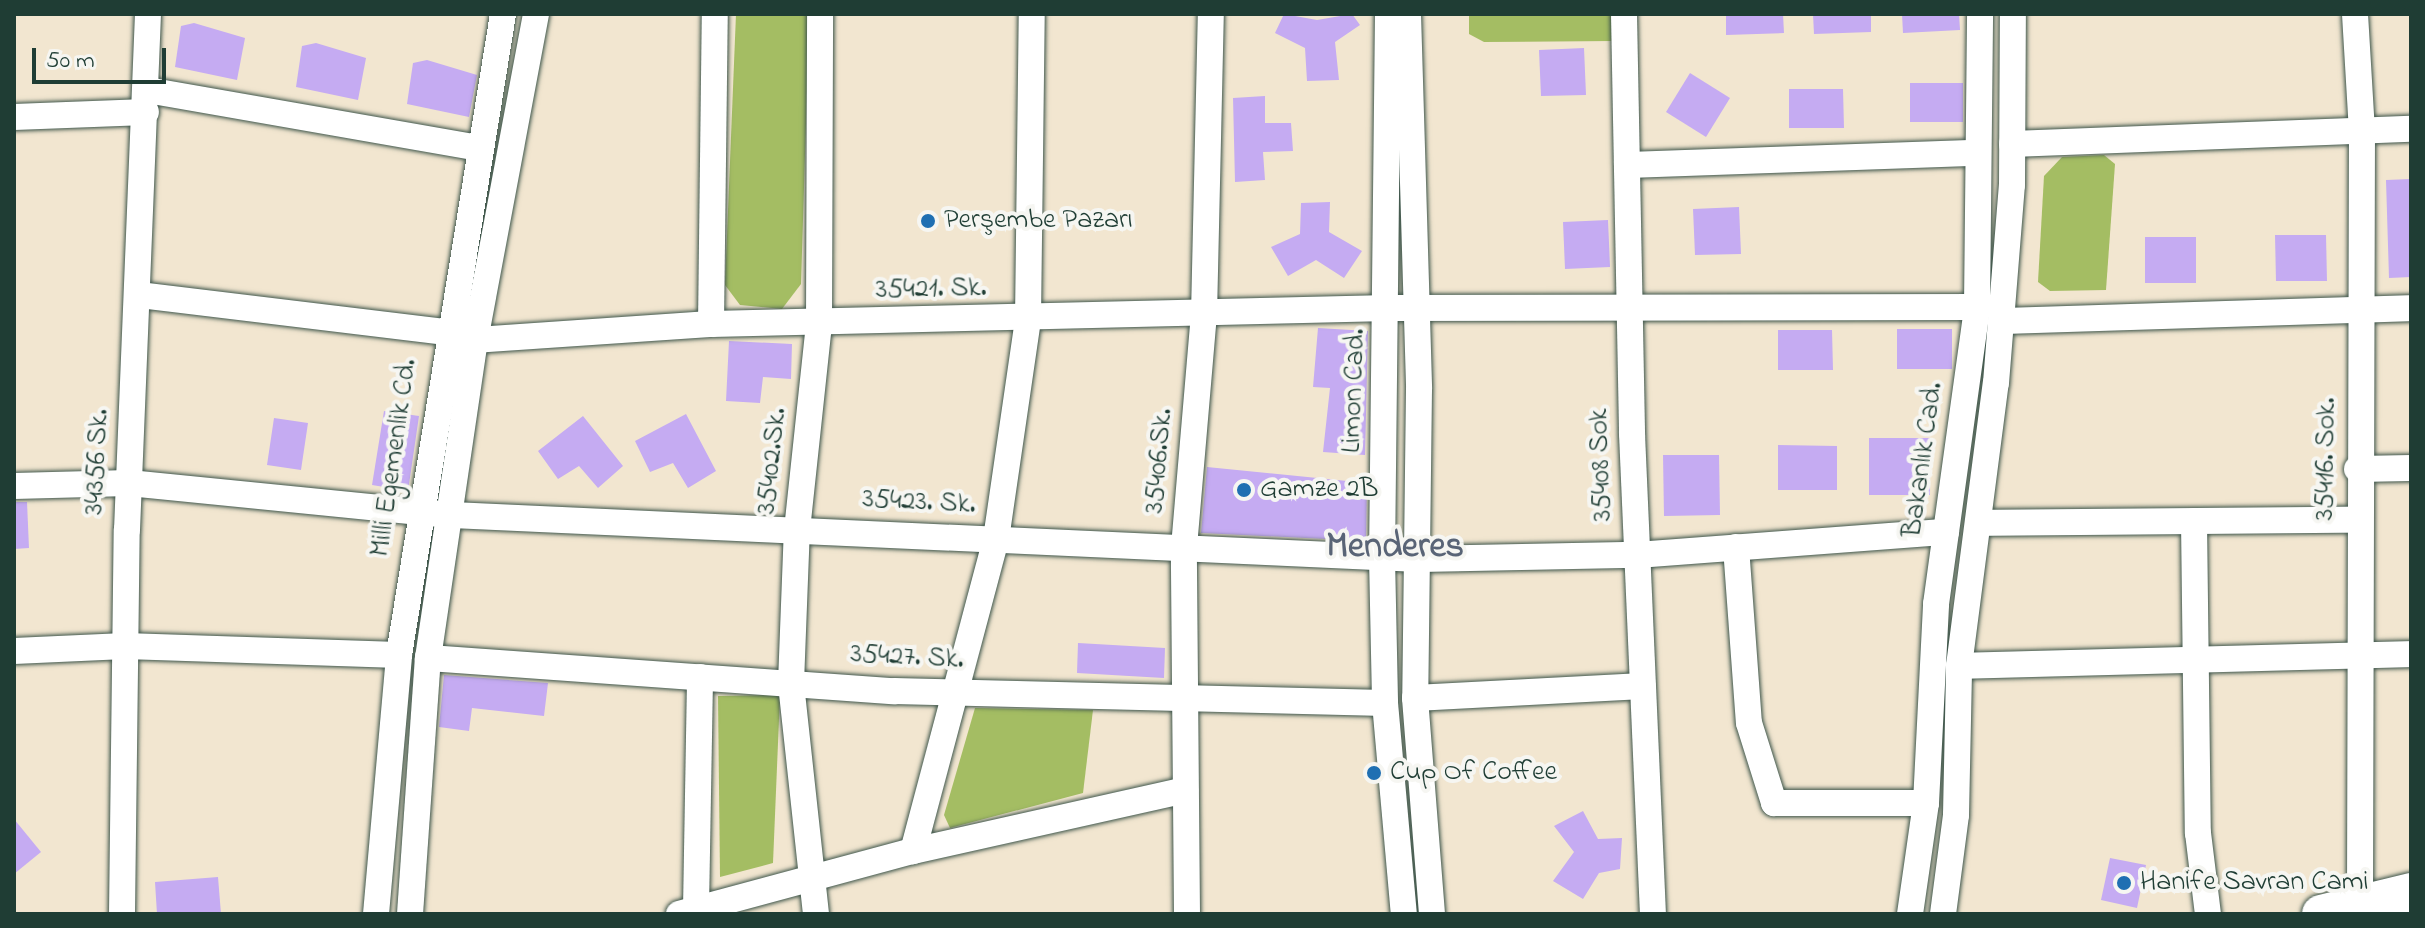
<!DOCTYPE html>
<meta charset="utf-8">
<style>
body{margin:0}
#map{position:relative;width:2425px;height:928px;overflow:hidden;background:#f2e6d0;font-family:"Indie Flower",sans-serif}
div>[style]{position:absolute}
.green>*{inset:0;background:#a4bd63}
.building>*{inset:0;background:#c5abf2}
.roads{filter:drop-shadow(0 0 2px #3f564b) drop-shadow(0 0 2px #3f564b)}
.minor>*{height:26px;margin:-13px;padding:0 13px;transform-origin:13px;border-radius:13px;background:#fff}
.highway>*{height:38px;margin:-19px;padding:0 19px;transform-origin:19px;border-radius:19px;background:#fff}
.dots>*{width:22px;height:22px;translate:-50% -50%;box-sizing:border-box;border:4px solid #f6f6f2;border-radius:50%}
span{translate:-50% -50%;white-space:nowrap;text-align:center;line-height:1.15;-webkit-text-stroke:8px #f6f6f2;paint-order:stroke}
.poi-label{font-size:28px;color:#1f3d34}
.left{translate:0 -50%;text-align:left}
.street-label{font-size:28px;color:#1f3d34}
.district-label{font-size:36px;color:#596476;font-weight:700}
.frame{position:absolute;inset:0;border:16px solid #1f3d34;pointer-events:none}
.scale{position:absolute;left:32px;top:48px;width:134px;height:36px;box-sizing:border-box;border:4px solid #1f3d34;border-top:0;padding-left:10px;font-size:24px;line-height:28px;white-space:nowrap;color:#1f3d34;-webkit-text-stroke:6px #f6f6f2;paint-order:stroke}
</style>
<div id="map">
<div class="green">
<i style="clip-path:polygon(736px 14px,807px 14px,809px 26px,801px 284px,782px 309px,740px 305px,725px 285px)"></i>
<i style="clip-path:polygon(1469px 14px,1622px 14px,1613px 41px,1484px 42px,1469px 34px)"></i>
<i style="clip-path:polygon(2104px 155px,2115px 164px,2106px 290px,2050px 291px,2038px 282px,2044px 176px,2062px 157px)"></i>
<i style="clip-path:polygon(780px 695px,773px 863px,720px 877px,718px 696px)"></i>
<i style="clip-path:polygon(975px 708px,1093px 710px,1083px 793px,950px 828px,944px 815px)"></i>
</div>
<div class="building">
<i style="clip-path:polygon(1284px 14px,1317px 20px,1352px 14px,1360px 25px,1335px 42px,1339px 80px,1307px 81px,1305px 48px,1275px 33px)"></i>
<i style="clip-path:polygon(1726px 14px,1783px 14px,1784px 33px,1726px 35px)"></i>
<i style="clip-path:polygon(1813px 14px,1871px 14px,1871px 32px,1814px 34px)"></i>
<i style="clip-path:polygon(1902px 14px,1959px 14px,1960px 30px,1903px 33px)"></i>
<i style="clip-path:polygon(194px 23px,245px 38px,237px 80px,175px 67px,181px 26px)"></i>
<i style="clip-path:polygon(316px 43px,366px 58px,358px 100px,296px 87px,302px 46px)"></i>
<i style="clip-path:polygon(1584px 48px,1586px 95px,1541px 96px,1539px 50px)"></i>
<i style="clip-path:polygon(427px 60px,477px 75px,469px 117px,407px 104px,413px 63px)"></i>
<i style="clip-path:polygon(1690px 73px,1730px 98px,1706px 137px,1666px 112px)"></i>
<i style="clip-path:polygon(1910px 83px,1963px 83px,1963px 122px,1910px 122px)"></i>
<i style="clip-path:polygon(1789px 89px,1843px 89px,1844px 128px,1789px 128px)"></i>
<i style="clip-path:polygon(1265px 96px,1265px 123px,1291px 123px,1293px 151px,1263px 152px,1265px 180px,1235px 182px,1233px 98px)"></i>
<i style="clip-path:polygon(2411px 179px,2411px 277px,2389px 278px,2386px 180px)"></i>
<i style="clip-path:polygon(1330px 202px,1329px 232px,1362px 251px,1344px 278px,1316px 260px,1288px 276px,1271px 247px,1300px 234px,1301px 203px)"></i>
<i style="clip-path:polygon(1739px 207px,1741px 254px,1695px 255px,1693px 209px)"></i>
<i style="clip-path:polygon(1608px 220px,1610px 267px,1565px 269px,1563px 222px)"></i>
<i style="clip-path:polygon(2275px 235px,2326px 235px,2327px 281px,2276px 281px)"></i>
<i style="clip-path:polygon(2145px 237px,2196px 237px,2196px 283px,2145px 283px)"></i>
<i style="clip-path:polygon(1318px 328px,1368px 331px,1365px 455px,1323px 452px,1330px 388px,1313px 387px)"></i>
<i style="clip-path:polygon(1897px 329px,1952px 329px,1952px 369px,1897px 369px)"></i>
<i style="clip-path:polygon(1778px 330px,1832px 330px,1833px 370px,1778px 370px)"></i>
<i style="clip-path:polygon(729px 341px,792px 344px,791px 379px,763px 377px,760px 403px,726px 401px)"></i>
<i style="clip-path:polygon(384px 411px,419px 416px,408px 491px,372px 485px)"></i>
<i style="clip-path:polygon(686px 414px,716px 471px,688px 488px,673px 463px,650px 472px,635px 441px)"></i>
<i style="clip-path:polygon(583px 416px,623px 466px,598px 488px,579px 466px,558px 479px,538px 451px)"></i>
<i style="clip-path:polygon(274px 418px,308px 423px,301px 470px,267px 465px)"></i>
<i style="clip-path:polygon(1869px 438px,1930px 438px,1930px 495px,1869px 495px)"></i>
<i style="clip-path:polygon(1778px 445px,1837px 446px,1837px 490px,1778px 490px)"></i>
<i style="clip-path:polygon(1663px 455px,1719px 455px,1720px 515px,1664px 516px)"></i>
<i style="clip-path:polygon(1207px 467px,1367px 483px,1366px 541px,1201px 533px)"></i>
<i style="clip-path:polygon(14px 502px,27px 502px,29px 548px,14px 549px)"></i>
<i style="clip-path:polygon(1078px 643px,1165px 648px,1164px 678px,1077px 673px)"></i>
<i style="clip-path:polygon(444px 675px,548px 683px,544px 716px,472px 708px,469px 731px,439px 727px)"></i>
<i style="clip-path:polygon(1583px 811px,1598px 839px,1622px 838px,1620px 869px,1599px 873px,1583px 899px,1553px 881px,1574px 852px,1554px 826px)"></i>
<i style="clip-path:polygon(14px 819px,41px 852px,14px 874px)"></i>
<i style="clip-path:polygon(2110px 858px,2146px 865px,2137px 908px,2101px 900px)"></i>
<i style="clip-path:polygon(218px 877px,221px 914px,157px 914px,155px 882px)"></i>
</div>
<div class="roads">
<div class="minor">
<i style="left:1388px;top:14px;width:543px;rotate:90.63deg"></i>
<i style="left:1382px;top:557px;width:146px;rotate:88.8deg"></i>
<i style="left:1385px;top:703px;width:212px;rotate:84.9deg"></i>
<i style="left:1408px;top:14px;width:375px;rotate:88.3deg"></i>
<i style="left:1419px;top:389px;width:309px;rotate:90.7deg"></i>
<i style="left:1415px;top:698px;width:217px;rotate:85.5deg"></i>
<i style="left:1624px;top:14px;width:420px;rotate:88.9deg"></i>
<i style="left:1632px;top:434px;width:480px;rotate:87.5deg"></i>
<i style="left:2355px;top:14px;width:117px;rotate:86.6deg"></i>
<i style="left:2362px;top:131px;width:773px;rotate:90.15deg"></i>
<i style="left:147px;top:90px;width:337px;rotate:9.9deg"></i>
<i style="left:14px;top:117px;width:132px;rotate:-2.2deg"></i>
<i style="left:2012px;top:144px;width:399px;rotate:-2.2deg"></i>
<i style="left:1627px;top:165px;width:351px;rotate:-2deg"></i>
<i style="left:139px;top:295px;width:309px;rotate:6.9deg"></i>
<i style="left:2001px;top:321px;width:410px;rotate:-1.8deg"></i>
<i style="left:711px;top:324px;width:310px;rotate:-89.3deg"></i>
<i style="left:475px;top:340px;width:237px;rotate:-3.9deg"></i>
<i style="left:711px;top:324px;width:678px;rotate:-1.35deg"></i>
<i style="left:1389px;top:308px;width:588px;rotate:-0.1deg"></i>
<i style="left:2357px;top:469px;width:54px;rotate:-1.1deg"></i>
<i style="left:14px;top:486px;width:115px;rotate:-1.5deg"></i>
<i style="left:129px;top:483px;width:325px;rotate:5.7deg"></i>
<i style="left:452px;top:515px;width:968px;rotate:2.61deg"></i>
<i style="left:1419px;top:559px;width:218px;rotate:-1.1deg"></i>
<i style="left:1637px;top:555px;width:310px;rotate:-4.3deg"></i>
<i style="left:2194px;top:521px;width:312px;rotate:89.3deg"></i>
<i style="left:2198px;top:833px;width:82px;rotate:83deg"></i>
<i style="left:1978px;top:523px;width:380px;rotate:-0.5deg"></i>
<i style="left:1736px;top:547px;width:176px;rotate:85.8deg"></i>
<i style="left:1749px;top:723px;width:84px;rotate:72.6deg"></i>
<i style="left:1774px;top:803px;width:152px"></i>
<i style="left:14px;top:651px;width:111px;rotate:-2.6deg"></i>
<i style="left:125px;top:646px;width:274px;rotate:1.9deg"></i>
<i style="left:428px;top:658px;width:467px;rotate:4.1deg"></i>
<i style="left:894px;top:691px;width:491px;rotate:1.4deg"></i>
<i style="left:1959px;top:666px;width:452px;rotate:-1.5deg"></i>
<i style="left:1415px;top:698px;width:228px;rotate:-3deg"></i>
<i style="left:913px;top:851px;width:323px;rotate:-75.1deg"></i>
<i style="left:996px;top:539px;width:221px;rotate:-81.7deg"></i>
<i style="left:1028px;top:320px;width:306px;rotate:-89.3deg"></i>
<i style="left:696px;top:909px;width:232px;rotate:-89deg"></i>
<i style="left:122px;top:914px;width:384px;rotate:-89.3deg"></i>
<i style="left:127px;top:530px;width:516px;rotate:-87.67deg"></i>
<i style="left:376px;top:914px;width:260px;rotate:-84.9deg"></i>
<i style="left:399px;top:655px;width:649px;rotate:-80.78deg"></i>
<i style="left:410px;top:914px;width:257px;rotate:-86deg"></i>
<i style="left:428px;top:658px;width:321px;rotate:-81.6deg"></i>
<i style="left:475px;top:340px;width:332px;rotate:-79.4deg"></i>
<i style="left:679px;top:914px;width:242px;rotate:-15.1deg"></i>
<i style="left:913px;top:851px;width:279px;rotate:-12.6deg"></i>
<i style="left:816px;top:914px;width:232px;rotate:-96.2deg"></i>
<i style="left:791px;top:683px;width:153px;rotate:-87.8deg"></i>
<i style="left:797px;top:530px;width:206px;rotate:-83.9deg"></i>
<i style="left:819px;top:325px;width:311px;rotate:-89.8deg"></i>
<i style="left:1187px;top:914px;width:367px;rotate:-90.5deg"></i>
<i style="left:1184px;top:547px;width:233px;rotate:-85.1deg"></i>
<i style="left:1204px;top:315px;width:301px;rotate:-88.7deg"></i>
<i style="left:1910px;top:914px;width:112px;rotate:-81.8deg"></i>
<i style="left:1926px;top:803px;width:199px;rotate:-87.1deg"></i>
<i style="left:1936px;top:604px;width:300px;rotate:-82.1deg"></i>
<i style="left:1977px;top:307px;width:293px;rotate:-89.4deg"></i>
<i style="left:1943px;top:914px;width:100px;rotate:-82.5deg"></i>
<i style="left:1956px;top:815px;width:149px;rotate:-88.8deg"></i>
<i style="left:1959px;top:666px;width:285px;rotate:-82.6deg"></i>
<i style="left:1996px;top:383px;width:199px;rotate:-85.4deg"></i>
<i style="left:2012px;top:185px;width:171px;rotate:-89.7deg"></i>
</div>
<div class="highway">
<i style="left:2321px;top:914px;width:93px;rotate:-13.7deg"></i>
</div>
</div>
<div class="dots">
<i style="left:928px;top:221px;background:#1f6fb2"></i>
<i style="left:1244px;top:490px;background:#1f6fb2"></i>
<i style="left:1374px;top:773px;background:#1f6fb2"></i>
<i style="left:2124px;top:883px;background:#1f6fb2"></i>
</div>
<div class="poi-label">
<span class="left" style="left:944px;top:221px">Perşembe Pazarı</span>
<span class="left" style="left:1260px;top:490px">Gamze 2B</span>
<span class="left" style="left:1390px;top:773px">Cup Of Coffee</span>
<span class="left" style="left:2140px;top:883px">Hanife Savran Cami</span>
</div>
<div class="street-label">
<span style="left:931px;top:290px;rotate:-1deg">35421. Sk.</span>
<span style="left:1355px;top:391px;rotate:-88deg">Limon Cad.</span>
<span style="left:395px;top:458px;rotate:-82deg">Milli Egemenlik Cd.</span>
<span style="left:2327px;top:459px;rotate:-89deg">35416. Sok.</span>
<span style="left:1924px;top:460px;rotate:-82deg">Bakanlık Cad.</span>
<span style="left:773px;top:461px;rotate:-84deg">35402.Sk.</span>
<span style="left:1160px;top:461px;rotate:-85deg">35406.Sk.</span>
<span style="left:98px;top:462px;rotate:-87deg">34356 Sk.</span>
<span style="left:1602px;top:465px;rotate:-92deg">35408 Sok</span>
<span style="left:919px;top:503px;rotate:3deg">35423. Sk.</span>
<span style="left:907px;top:658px;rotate:3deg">35427. Sk.</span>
</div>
<div class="district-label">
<span style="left:1395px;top:548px">Menderes</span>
</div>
<div class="frame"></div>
<div class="scale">50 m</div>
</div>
